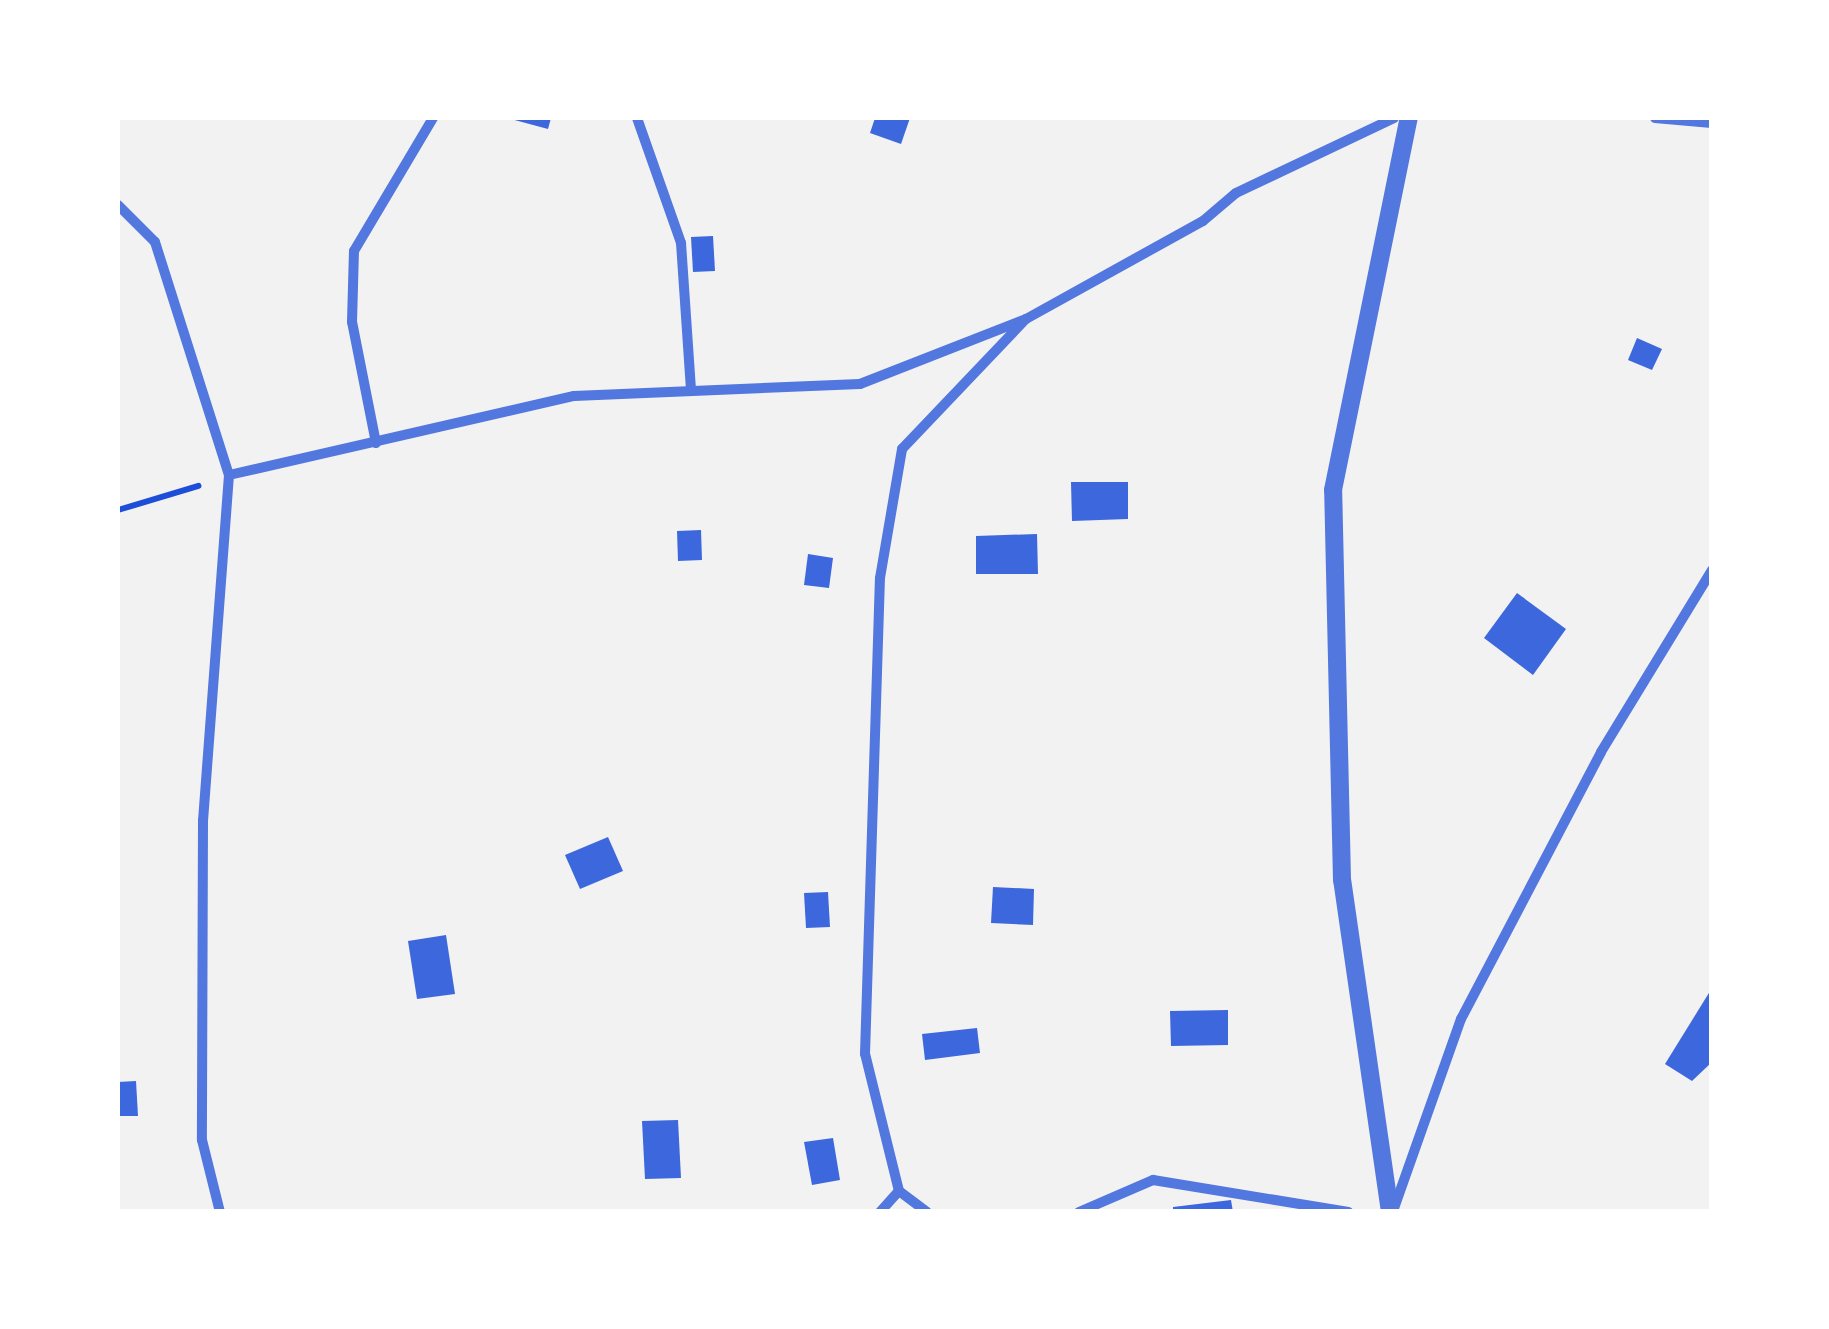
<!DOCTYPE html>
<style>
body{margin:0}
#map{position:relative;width:1829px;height:1329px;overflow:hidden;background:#f2f2f2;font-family:"Roboto Condensed",sans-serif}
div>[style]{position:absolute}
.building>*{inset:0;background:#3d67dc}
.path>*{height:6px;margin:-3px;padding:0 3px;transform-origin:3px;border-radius:3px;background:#1d4ed8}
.minor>*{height:10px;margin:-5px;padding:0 5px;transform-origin:5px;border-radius:5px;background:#5277de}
.tertiary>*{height:18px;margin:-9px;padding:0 9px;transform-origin:9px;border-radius:9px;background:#5277de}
span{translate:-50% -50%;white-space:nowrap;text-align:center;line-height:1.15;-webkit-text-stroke:10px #fff;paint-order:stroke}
.frame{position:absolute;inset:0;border:120px solid #fff;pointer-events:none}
</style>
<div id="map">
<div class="building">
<i style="clip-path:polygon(507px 118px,551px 118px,548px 129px)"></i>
<i style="clip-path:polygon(875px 118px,910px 118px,901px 144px,870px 133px)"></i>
<i style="clip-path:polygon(713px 236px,715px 271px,693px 272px,691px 237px)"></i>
<i style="clip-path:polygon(1637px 338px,1662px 349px,1652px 370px,1628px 360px)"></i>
<i style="clip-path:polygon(1071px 482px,1128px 482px,1128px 519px,1072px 521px)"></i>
<i style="clip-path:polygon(701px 530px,702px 560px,678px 561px,677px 531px)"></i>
<i style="clip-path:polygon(1037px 534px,1038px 574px,976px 574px,976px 536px)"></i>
<i style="clip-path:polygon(808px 554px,833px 558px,829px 588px,804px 585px)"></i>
<i style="clip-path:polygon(1517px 593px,1566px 629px,1533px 675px,1484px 638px)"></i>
<i style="clip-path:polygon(608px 837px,623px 871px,580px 889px,565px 855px)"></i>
<i style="clip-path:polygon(993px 887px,1034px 889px,1033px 925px,991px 923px)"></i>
<i style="clip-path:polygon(828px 892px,830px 927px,806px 928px,804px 893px)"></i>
<i style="clip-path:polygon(446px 935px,455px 994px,417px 999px,408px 941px)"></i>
<i style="clip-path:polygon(1712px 988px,1712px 1062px,1692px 1081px,1665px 1064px)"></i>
<i style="clip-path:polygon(1228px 1010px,1228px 1045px,1171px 1046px,1170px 1011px)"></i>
<i style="clip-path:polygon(977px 1028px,980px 1053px,925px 1060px,922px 1034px)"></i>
<i style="clip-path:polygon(136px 1081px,138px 1116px,118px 1116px,118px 1082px)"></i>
<i style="clip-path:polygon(678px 1120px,681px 1178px,645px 1179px,642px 1121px)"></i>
<i style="clip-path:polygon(833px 1138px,840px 1180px,812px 1185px,804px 1142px)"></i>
<i style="clip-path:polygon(1231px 1200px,1233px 1212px,1173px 1212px,1173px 1207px)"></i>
</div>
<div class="path">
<i style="left:118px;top:510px;width:84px;rotate:-16.7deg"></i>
</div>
<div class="minor">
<i style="left:637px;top:118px;width:133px;rotate:70.6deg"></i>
<i style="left:681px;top:243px;width:145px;rotate:86.1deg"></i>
<i style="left:1655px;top:118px;width:57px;rotate:5deg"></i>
<i style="left:118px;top:205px;width:52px;rotate:45deg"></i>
<i style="left:155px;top:242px;width:244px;rotate:72.4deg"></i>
<i style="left:229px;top:475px;width:347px;rotate:94.3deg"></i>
<i style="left:203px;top:821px;width:319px;rotate:90.2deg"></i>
<i style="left:202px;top:1140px;width:74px;rotate:76deg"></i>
<i style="left:376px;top:443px;width:123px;rotate:-101.2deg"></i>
<i style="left:352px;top:322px;width:71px;rotate:-88.4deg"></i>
<i style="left:354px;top:251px;width:155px;rotate:-59.3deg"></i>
<i style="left:229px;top:475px;width:354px;rotate:-12.9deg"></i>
<i style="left:574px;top:396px;width:286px;rotate:-2.4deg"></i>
<i style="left:860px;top:384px;width:178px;rotate:-21.4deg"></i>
<i style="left:1026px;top:319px;width:202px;rotate:-29deg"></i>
<i style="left:1203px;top:221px;width:43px;rotate:-40.3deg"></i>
<i style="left:1236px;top:193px;width:175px;rotate:-25.4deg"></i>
<i style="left:1393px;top:1211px;width:204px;rotate:-70.5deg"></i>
<i style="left:1461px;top:1019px;width:301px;rotate:-62.3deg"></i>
<i style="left:1601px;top:752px;width:213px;rotate:-58.6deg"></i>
<i style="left:880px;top:1212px;width:28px;rotate:-48deg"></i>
<i style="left:927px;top:1212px;width:35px;rotate:-143deg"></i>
<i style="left:899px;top:1191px;width:141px;rotate:-103.9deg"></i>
<i style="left:865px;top:1054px;width:476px;rotate:-88.2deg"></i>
<i style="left:880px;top:578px;width:131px;rotate:-80.3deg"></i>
<i style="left:902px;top:449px;width:180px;rotate:-46.4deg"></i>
<i style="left:1079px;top:1212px;width:81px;rotate:-23.4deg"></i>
<i style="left:1153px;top:1180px;width:198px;rotate:9.3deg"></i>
</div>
<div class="tertiary">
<i style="left:1390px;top:1212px;width:335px;rotate:-98.2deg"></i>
<i style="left:1342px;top:880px;width:390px;rotate:-91.3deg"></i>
<i style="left:1333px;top:490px;width:380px;rotate:-78.5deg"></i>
</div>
<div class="frame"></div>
</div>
